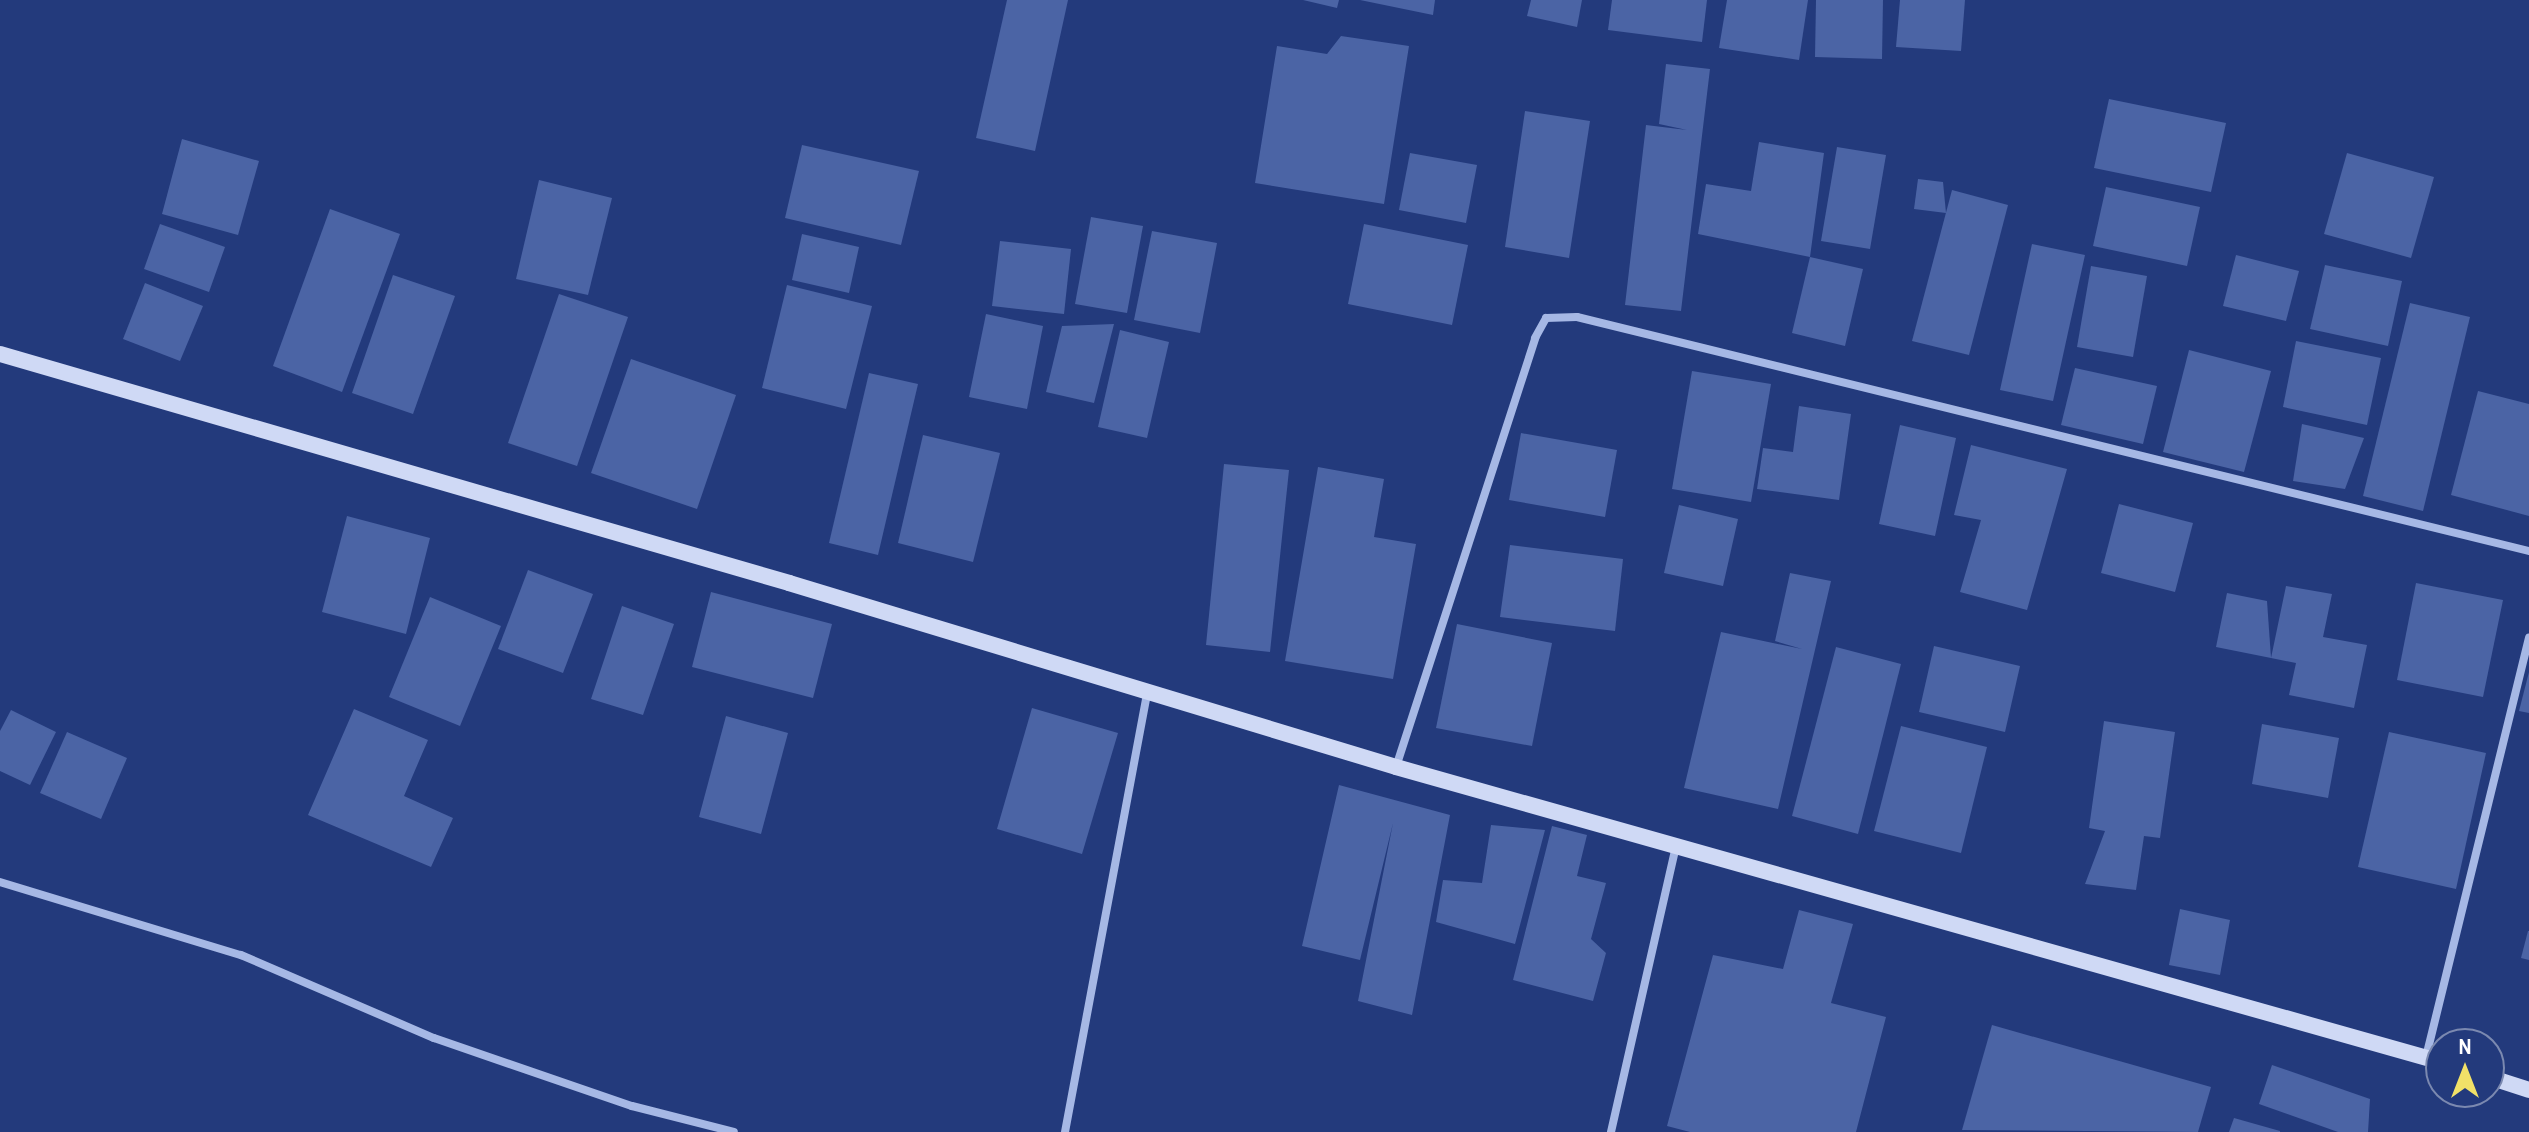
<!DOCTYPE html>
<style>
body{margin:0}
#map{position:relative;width:2529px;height:1132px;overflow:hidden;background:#233a7c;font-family:"Archivo Narrow",sans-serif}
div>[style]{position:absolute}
.building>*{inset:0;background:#4b64a5}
.street>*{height:8px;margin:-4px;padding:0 4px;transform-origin:4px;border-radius:4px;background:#a6b8e5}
.secondary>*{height:16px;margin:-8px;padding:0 8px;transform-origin:8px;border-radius:8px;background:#cfd9f5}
span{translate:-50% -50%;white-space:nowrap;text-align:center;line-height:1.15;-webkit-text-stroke:6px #233a7c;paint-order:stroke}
.north{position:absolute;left:2425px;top:1028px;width:80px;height:80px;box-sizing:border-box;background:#233a7c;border:2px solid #7b89b0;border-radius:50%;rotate:0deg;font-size:22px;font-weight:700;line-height:32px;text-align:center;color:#fff}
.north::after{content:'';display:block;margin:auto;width:28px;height:36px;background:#f1e168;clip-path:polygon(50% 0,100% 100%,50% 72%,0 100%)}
</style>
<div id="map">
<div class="building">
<i style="clip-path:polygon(1007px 0,1068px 0,1035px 151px,976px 138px)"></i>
<i style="clip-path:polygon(1303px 0,1339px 0,1337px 8px)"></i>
<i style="clip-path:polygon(1360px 0,1435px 0,1433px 15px)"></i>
<i style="clip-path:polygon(1531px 0,1582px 0,1577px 27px,1527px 16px)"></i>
<i style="clip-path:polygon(1612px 0,1707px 0,1702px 42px,1608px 30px)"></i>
<i style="clip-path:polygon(1727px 0,1808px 0,1799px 60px,1719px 48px)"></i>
<i style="clip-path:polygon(1816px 0,1883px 0,1882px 59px,1815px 57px)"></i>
<i style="clip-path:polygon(1900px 0,1965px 0,1961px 51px,1896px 47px)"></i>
<i style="clip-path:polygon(1341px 36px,1409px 46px,1384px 204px,1255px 183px,1277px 46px,1327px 54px)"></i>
<i style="clip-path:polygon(1666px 64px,1710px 69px,1681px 311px,1625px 305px,1646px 125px,1687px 130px,1659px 124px)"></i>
<i style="clip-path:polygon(2109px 99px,2226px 123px,2211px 192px,2094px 168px)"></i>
<i style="clip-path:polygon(1525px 111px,1590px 121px,1569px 258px,1505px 247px)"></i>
<i style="clip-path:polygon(182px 139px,259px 161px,238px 235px,162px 214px)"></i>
<i style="clip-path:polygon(1759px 142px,1824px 153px,1810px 257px,1698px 234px,1706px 184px,1751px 191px)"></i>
<i style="clip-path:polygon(802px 145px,919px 171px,901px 245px,785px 218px)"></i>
<i style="clip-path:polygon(1837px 147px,1886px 155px,1870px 249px,1821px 241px)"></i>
<i style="clip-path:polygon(1410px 153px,1477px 165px,1466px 223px,1399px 210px)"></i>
<i style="clip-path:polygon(2347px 153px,2434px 177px,2411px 258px,2324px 234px)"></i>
<i style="clip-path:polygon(1918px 179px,1943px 182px,1946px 213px,1914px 209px)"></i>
<i style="clip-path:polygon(539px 180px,612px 198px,588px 295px,516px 279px)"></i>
<i style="clip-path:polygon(2106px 187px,2200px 207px,2187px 266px,2093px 246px)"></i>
<i style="clip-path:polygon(1952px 190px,2008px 205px,1969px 355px,1912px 341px)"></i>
<i style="clip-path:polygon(330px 209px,400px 234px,342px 392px,273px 366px)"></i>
<i style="clip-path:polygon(1091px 217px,1143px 226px,1127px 313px,1075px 304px)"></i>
<i style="clip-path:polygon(160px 224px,225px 247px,209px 292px,144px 269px)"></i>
<i style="clip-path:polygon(1364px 224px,1468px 245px,1452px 325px,1348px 304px)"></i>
<i style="clip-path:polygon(1152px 231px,1217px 243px,1200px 333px,1134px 320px)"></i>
<i style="clip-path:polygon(802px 234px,859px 247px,849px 293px,792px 280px)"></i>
<i style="clip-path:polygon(1000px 241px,1071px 249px,1064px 314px,992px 306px)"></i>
<i style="clip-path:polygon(2032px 244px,2085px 255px,2053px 401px,2000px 390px)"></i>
<i style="clip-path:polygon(2236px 255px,2299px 271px,2286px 321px,2223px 306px)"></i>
<i style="clip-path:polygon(1810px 257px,1863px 269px,1845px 346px,1792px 333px)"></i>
<i style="clip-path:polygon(2325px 265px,2402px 281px,2388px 346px,2310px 329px)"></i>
<i style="clip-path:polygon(2091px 266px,2147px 276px,2133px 357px,2077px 347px)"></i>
<i style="clip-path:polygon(393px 275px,455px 296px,413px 414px,352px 393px)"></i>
<i style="clip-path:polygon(145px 283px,203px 306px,180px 361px,123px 339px)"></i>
<i style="clip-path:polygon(787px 285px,872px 306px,846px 409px,762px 388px)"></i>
<i style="clip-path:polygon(559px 294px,628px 317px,577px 466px,508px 443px)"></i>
<i style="clip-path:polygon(2410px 303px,2470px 317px,2423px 511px,2363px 496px)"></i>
<i style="clip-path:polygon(986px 314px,1043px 326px,1027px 409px,969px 397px)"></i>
<i style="clip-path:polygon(1114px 324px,1094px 403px,1046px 392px,1062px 326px)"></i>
<i style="clip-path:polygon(1120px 330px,1169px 342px,1147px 438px,1098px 427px)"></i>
<i style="clip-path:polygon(2296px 341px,2381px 358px,2367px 425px,2283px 407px)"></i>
<i style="clip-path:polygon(2189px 350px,2271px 371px,2244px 472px,2163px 452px)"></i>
<i style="clip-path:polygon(631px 359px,736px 395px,697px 509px,591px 473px)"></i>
<i style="clip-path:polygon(2075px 368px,2157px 386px,2143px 444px,2061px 425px)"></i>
<i style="clip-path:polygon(1692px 371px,1771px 384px,1751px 502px,1672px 489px)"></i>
<i style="clip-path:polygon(869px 373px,918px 384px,878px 555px,829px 543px)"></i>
<i style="clip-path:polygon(2478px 391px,2529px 404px,2529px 516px,2451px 495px)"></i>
<i style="clip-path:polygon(1799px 406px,1851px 414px,1839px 500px,1757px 489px,1763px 448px,1793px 452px)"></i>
<i style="clip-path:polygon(2302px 424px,2364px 438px,2345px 489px,2293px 481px)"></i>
<i style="clip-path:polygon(1900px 425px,1956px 438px,1935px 536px,1879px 524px)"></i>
<i style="clip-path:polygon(1521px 433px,1617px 450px,1605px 517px,1509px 500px)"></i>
<i style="clip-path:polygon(923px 435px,1000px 453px,973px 562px,898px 543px)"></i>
<i style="clip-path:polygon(1971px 445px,2067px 469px,2027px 610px,1960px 592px,1981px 520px,1954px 515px)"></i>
<i style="clip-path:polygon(1224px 464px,1289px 470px,1270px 652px,1206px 645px)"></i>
<i style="clip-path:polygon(1318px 467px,1384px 479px,1374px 537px,1416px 544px,1393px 679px,1285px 661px)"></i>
<i style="clip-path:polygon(2119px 504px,2193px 523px,2175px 592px,2101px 573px)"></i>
<i style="clip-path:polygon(1679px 505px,1738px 519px,1723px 586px,1664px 573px)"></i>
<i style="clip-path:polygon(347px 516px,430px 538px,406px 634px,322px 612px)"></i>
<i style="clip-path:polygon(1510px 545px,1623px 559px,1615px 631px,1500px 617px)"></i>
<i style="clip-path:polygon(528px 570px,593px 594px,563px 673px,498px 649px)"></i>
<i style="clip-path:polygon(1790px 573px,1831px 581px,1778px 809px,1684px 788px,1721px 632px,1802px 649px,1775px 641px)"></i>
<i style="clip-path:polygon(2416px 583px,2503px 600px,2483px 697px,2397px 680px)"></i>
<i style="clip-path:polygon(2286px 586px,2332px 594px,2323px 637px,2367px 645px,2354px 708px,2289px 695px,2296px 663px,2271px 658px)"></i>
<i style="clip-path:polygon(711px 592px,832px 624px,813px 698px,692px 667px)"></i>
<i style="clip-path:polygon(2227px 593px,2267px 601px,2271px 658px,2216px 647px)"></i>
<i style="clip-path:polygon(430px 597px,501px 626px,460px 726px,389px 697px)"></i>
<i style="clip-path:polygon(622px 606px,674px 624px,643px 715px,591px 699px)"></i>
<i style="clip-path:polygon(1457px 624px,1552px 643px,1532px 746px,1436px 728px)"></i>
<i style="clip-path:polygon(1934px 646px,2020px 666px,2005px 732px,1919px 712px)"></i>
<i style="clip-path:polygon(1836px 647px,1901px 664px,1858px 834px,1792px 816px)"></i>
<i style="clip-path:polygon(2529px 672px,2529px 713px,2519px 711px)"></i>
<i style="clip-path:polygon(1032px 708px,1118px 733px,1082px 854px,997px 829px)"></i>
<i style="clip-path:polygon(354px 709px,428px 740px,404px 796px,453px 818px,431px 867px,308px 815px)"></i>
<i style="clip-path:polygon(11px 710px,56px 732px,30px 785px,0 771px,0 731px)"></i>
<i style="clip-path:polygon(726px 716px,788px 733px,761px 834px,699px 817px)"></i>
<i style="clip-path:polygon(2104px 721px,2175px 732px,2160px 838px,2144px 836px,2136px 890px,2085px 884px,2105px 831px,2089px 828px)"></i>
<i style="clip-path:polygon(2262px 724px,2339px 738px,2328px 798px,2252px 784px)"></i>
<i style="clip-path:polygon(1901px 726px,1987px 747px,1961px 853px,1874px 831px)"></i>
<i style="clip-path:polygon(67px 732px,127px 758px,101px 819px,40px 793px)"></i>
<i style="clip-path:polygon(2389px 732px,2486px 753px,2456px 889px,2358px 867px)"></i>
<i style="clip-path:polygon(1339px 785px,1450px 815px,1412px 1015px,1358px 1001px,1393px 823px,1360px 960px,1302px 946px)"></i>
<i style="clip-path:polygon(1491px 825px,1545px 830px,1515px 944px,1436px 922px,1443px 880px,1482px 883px)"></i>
<i style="clip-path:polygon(1552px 826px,1587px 835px,1577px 876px,1606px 883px,1591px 939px,1606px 953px,1593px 1001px,1513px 980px)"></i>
<i style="clip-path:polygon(2180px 909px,2230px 920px,2220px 975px,2169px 965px)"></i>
<i style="clip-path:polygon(1799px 910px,1853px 924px,1831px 1003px,1886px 1017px,1856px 1132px,1690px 1132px,1667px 1126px,1713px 955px,1783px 969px)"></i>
<i style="clip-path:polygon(2528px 931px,2529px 931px,2529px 960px,2521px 958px)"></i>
<i style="clip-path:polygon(1992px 1025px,2211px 1087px,2198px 1132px,1962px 1130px)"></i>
<i style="clip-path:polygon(2272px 1065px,2370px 1099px,2368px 1132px,2338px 1132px,2259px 1104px)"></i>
<i style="clip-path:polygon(2234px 1118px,2280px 1131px,2280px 1132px,2229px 1132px)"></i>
</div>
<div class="street">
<i style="left:1396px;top:767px;width:451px;rotate:-72deg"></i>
<i style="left:1535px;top:338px;width:23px;rotate:-61deg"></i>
<i style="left:1546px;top:318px;width:31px;rotate:-2deg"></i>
<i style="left:1577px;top:317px;width:980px;rotate:13.81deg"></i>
<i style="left:0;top:882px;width:252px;rotate:16.9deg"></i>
<i style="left:241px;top:955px;width:210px;rotate:23.3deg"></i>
<i style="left:434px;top:1038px;width:209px;rotate:19deg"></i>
<i style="left:632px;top:1106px;width:105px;rotate:14.3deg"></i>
<i style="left:2426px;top:1057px;width:432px;rotate:-76.2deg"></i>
<i style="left:1065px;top:1132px;width:448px;rotate:-79.4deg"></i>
<i style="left:1611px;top:1132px;width:294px;rotate:-77.2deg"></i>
</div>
<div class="secondary">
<i style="left:0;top:354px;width:822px;rotate:16.18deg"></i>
<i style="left:789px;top:583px;width:634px;rotate:16.86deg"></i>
<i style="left:1396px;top:767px;width:1086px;rotate:15.76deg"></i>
<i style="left:2489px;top:1077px;width:42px;rotate:18deg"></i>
</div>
<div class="north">N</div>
</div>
